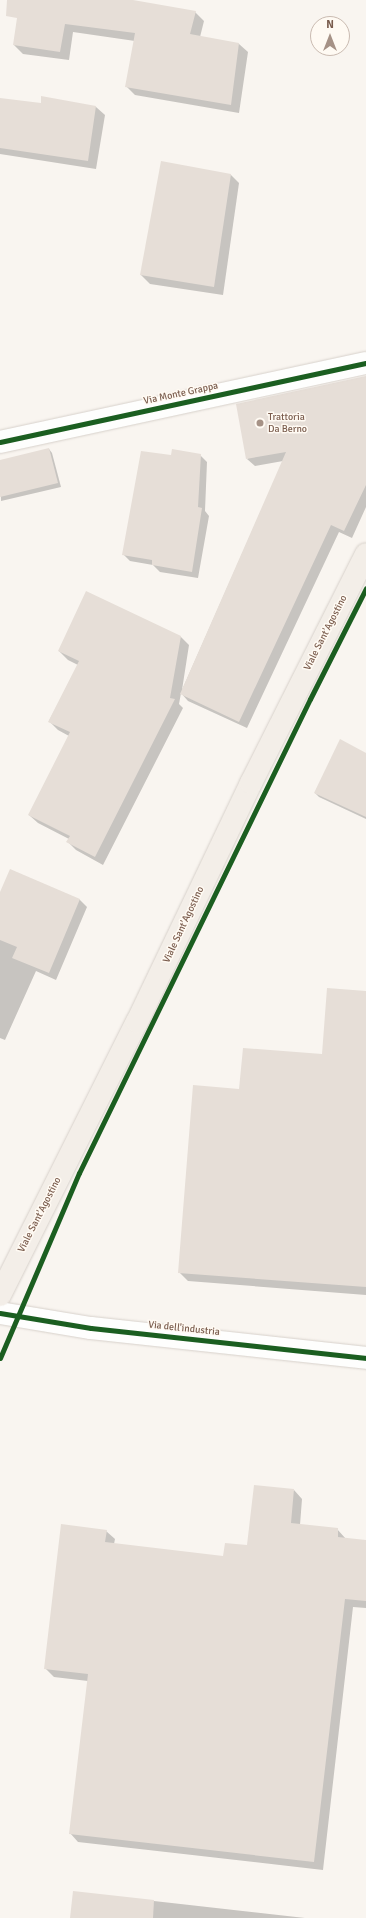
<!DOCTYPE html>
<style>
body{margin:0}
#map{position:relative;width:366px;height:1918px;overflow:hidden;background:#f9f5f0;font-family:Signika,sans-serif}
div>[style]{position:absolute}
.shadow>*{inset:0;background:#0003}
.building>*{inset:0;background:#e6ded7}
.roads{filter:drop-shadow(0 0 1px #d7d1cb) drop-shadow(0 0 1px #d7d1cb)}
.minor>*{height:22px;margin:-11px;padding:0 11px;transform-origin:11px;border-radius:11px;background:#fefefd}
.major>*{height:22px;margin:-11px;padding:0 11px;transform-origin:11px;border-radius:11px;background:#f3eee8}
.cycleway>*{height:5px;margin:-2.5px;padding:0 2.5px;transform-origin:2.5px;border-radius:2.5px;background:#1b5e20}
.dots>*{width:11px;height:11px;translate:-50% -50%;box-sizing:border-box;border:2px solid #fffaf3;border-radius:50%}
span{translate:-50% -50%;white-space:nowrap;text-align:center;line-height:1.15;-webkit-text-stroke:3px #fffaf3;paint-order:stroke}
.street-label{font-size:10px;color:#7a5c4d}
.poi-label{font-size:10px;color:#7a5c4d}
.left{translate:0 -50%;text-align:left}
.north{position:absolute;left:310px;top:16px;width:40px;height:40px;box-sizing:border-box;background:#fffaf3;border:1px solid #cabbb1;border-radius:50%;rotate:0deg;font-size:11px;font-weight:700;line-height:16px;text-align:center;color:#7a5c4d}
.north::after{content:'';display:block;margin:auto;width:14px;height:18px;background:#a69286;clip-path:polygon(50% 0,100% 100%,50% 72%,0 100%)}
</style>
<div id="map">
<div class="shadow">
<i style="clip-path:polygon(21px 0,127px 0,195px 12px,204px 21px,200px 37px,239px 44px,248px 52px,239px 113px,135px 95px,126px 86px,135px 41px,73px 32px,69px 60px,23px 54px,14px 45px)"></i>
<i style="clip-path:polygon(42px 104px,96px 107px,105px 115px,96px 169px,0 154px,0 106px)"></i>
<i style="clip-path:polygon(230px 174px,239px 183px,223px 295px,150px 284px,141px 275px)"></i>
<i style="clip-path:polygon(366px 377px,366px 507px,352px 538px,339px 532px,247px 728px,188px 701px,181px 693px,179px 704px,183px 708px,103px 865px,76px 850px,68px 842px,69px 839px,38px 823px,29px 815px,69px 736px,58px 730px,49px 721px,78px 665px,68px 660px,59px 651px,180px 636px,189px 645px,182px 690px,283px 461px,255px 466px,247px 459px)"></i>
<i style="clip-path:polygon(49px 449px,52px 453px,61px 487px,1px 501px,0 461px)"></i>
<i style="clip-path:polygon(200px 455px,207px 462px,205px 511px,209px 516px,198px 578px,160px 572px,153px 565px,130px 561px,123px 554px,172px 456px)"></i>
<i style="clip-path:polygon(366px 754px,366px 819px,319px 797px,315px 793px)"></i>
<i style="clip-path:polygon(0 894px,79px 899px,87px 907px,56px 980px,36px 971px,5px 1040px,0 1038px)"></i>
<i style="clip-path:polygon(366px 992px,366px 1295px,188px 1281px,179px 1272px,240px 1090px,323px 1056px)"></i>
<i style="clip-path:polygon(294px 1490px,302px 1499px,300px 1525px,337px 1529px,346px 1539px,366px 1541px,366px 1608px,353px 1607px,323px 1870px,78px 1842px,70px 1833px,88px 1681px,54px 1677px,45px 1668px,106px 1531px,115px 1539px,114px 1544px,224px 1557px,248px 1547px)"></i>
<i style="clip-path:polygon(74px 1892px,305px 1918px,71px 1918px)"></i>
</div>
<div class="building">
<i style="clip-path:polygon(7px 0,133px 0,196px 11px,190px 34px,239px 43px,231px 105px,125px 87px,135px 33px,65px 24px,60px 52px,13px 45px,17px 18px,6px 16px)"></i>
<i style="clip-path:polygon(41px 96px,96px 106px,88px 161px,0 148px,0 98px,41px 103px)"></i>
<i style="clip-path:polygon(161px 161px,231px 174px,214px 287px,140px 275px)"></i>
<i style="clip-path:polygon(366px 376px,366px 485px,344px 531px,331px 525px,239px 722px,180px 694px,286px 452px,246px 459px,236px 404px)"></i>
<i style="clip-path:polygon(49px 448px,58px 483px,0 497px,0 460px)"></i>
<i style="clip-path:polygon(172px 449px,201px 454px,198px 507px,202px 508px,192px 572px,152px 565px,152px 560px,122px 555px,141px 451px,171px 455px)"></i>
<i style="clip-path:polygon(86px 591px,181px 636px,170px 698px,175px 699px,95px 857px,66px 842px,70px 836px,28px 815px,70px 732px,48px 722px,79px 661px,58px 651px)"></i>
<i style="clip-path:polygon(340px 739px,366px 753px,366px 817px,314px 793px)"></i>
<i style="clip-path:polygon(10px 869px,80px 899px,49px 973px,12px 958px,17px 947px,0 940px,0 892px)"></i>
<i style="clip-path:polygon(327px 988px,366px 991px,366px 1287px,178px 1273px,193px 1085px,239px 1089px,243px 1048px,322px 1054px)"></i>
<i style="clip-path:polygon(254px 1485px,294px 1489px,291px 1523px,338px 1528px,338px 1537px,366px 1540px,366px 1601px,345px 1599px,314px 1862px,69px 1834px,88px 1674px,44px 1669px,61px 1524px,107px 1530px,105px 1542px,223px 1556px,225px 1543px,247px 1545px)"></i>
<i style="clip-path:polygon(73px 1891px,154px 1900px,153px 1918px,70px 1918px)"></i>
</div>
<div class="roads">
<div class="minor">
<i style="left:0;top:442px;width:374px;rotate:-12.2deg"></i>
<i style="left:0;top:1313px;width:92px;rotate:9.4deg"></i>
<i style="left:91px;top:1328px;width:277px;rotate:6.2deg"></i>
</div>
<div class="major">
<i style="left:0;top:1295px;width:305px;rotate:-63.4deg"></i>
<i style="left:137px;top:1022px;width:265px;rotate:-64.5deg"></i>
<i style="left:251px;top:783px;width:256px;rotate:-63.3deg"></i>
</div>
</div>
<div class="cycleway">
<i style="left:0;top:442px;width:374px;rotate:-12.2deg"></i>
<i style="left:0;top:1313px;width:92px;rotate:9.4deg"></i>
<i style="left:91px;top:1328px;width:277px;rotate:6.2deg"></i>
<i style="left:0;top:1358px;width:201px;rotate:-66.9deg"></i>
<i style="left:79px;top:1173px;width:527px;rotate:-64.02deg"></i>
<i style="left:310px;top:699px;width:124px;rotate:-63.2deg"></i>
</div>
<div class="dots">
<i style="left:260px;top:423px;background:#a69286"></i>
</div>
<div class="street-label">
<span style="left:181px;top:394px;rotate:-12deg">Via Monte Grappa</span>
<span style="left:326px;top:633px;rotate:-63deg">Viale Sant'Agostino</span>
<span style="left:184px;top:925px;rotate:-65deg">Viale Sant'Agostino</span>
<span style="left:40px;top:1215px;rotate:-63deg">Viale Sant'Agostino</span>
<span style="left:184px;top:1329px;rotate:6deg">Via dell'industria</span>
</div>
<div class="poi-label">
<span class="left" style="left:268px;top:423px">Trattoria<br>Da Berno</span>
</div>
<div class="north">N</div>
</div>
